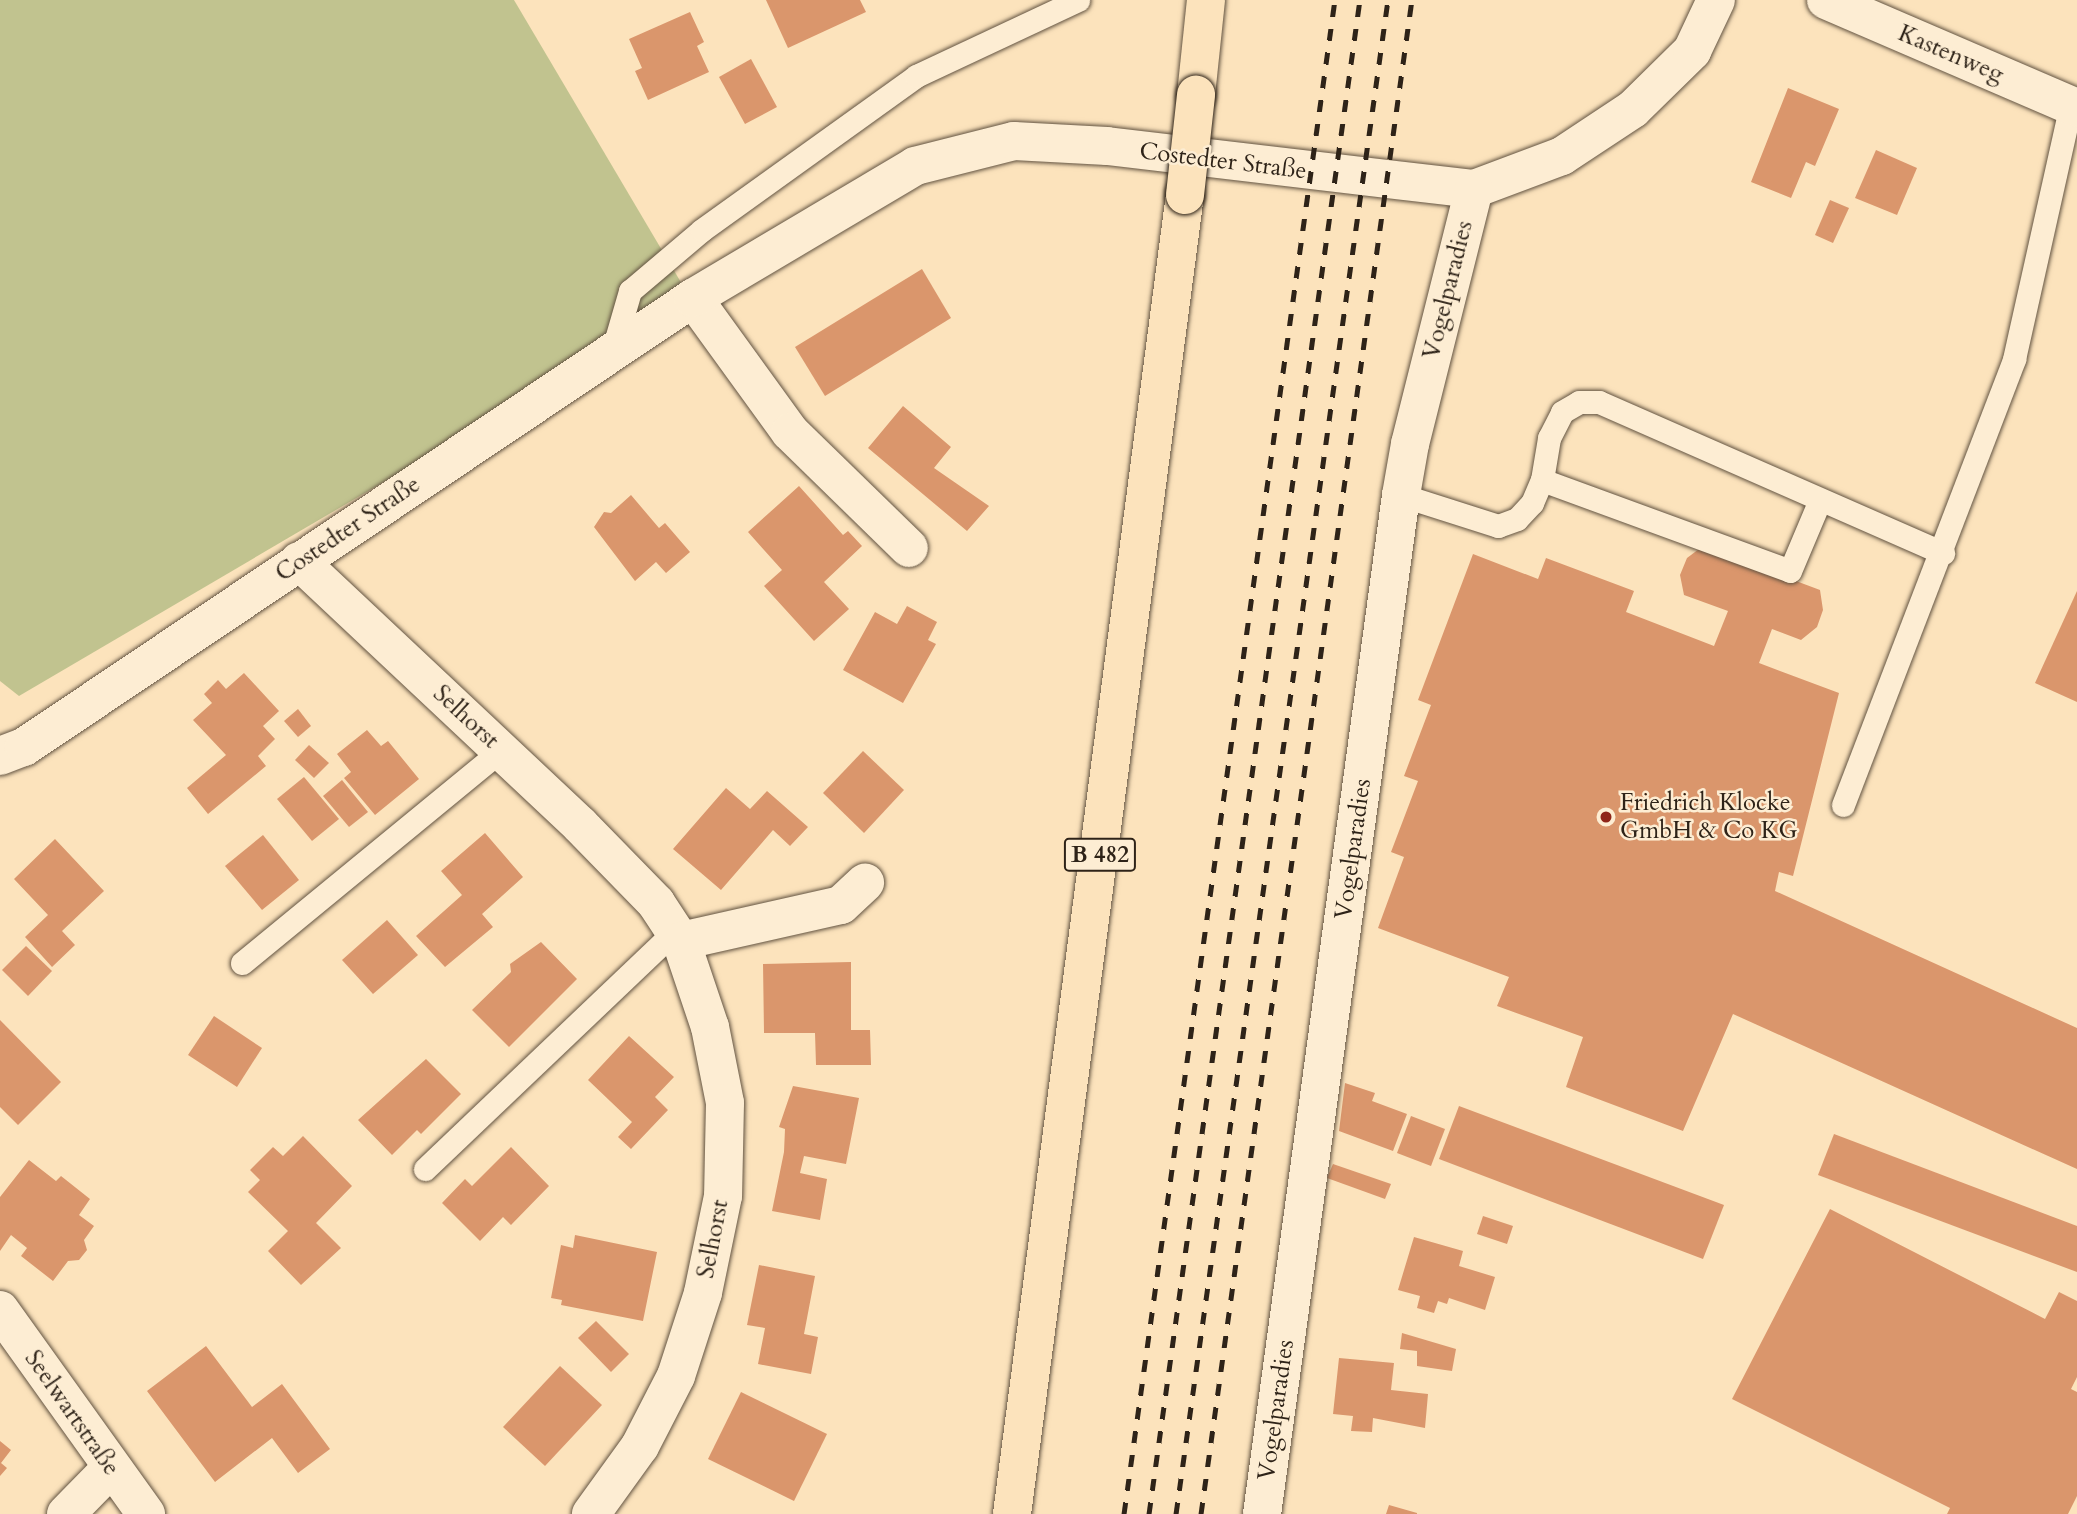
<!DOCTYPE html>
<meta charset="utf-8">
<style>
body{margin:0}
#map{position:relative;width:2077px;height:1514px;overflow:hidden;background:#fce3bc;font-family:Cardo,serif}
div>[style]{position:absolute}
.green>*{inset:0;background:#c1c38f}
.building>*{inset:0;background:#da966c}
.roads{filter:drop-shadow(0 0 2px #625341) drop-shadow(0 0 2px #625341)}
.service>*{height:23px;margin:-11.5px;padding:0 11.5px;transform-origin:11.5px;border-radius:11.5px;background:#fdedd3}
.minor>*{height:38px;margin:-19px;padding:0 19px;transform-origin:19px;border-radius:19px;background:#fdedd3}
.primary>*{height:38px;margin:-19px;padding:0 19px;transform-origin:19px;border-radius:19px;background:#fce3bc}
.rail>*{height:5px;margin-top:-2.5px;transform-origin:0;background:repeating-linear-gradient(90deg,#2e2318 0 12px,transparent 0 24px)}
.bridges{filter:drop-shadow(0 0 2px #2e2318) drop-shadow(0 0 2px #2e2318)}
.primary-bridge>*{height:38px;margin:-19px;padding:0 19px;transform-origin:19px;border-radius:19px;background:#fce3bc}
.dots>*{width:19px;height:19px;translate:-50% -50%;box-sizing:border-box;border:4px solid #fdedd3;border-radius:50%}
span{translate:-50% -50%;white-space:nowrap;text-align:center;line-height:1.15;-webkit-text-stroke:5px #fdedd3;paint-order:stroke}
.shield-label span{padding:2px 5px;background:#fdedd3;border:2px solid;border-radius:5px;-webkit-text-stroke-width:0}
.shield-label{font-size:23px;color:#2e2318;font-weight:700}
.street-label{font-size:24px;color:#2e2318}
.poi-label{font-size:24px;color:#2e2318}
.left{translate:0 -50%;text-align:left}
</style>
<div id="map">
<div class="green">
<i style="clip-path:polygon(0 0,514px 0,692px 301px,19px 696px,0 681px)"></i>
</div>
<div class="building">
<i style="clip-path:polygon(766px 0,860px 0,866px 12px,788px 48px)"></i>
<i style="clip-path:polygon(690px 12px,704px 42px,697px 46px,709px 72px,648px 100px,635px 71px,642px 68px,629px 39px)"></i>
<i style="clip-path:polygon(751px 59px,777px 107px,745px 124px,719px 77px)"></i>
<i style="clip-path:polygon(1788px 88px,1839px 109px,1815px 166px,1806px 162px,1791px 198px,1751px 182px)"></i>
<i style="clip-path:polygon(1876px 150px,1917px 168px,1897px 215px,1855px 198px)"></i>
<i style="clip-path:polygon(1830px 200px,1849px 208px,1833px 243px,1815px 235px)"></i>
<i style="clip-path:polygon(922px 269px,951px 318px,825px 396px,795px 347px)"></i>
<i style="clip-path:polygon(903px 406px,951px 447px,934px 468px,989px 506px,967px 531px,868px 448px)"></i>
<i style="clip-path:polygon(799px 486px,843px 535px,848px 531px,862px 546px,824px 582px,849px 609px,814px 641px,764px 586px,782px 570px,748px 532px)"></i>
<i style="clip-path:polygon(631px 495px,659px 528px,665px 523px,690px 552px,666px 573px,656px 562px,635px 581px,594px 527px,604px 512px,611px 513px)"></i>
<i style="clip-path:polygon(1703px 546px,1820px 590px,1823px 610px,1817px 627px,1801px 640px,1772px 629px,1759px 663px,1839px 693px,1793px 876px,1779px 872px,1775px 891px,2077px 1028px,2077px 1169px,1733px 1014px,1683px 1131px,1566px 1087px,1583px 1037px,1497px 1006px,1509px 977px,1378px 928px,1404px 857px,1391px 852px,1418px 781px,1404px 776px,1431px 705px,1418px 700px,1473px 554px,1538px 579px,1546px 558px,1634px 591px,1626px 612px,1714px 646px,1728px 611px,1684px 595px,1680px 575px,1687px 558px)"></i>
<i style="clip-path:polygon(2077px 591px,2077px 702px,2035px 683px)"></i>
<i style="clip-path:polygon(907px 606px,937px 622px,928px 640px,936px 644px,903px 703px,843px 670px,875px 612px,897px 624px)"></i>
<i style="clip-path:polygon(244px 673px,279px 711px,263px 726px,275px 739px,258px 756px,266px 766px,208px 814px,187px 788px,226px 755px,193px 720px,212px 703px,204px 694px,218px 680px,226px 689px)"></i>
<i style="clip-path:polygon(298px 709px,311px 726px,298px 737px,284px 721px)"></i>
<i style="clip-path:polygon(367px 730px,381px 746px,388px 741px,419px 779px,375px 815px,344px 778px,351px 772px,337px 754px)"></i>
<i style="clip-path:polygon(309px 745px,329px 763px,314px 778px,295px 760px)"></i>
<i style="clip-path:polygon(863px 751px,904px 790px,864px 833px,823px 793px)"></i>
<i style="clip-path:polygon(304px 777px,339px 819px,312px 841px,277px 799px)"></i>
<i style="clip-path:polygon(342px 780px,368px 812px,349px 827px,323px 796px)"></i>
<i style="clip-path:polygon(726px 788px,750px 809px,767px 791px,808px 827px,790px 846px,773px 830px,721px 890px,673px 849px)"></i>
<i style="clip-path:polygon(485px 833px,523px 877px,482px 914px,493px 927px,445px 967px,416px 936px,462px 895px,441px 871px)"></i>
<i style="clip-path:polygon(263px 835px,299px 880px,262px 910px,225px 866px)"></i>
<i style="clip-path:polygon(55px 839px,104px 891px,62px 931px,75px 945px,52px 967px,25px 937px,48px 915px,14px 879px)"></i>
<i style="clip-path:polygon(387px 920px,418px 955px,373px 994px,342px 960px)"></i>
<i style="clip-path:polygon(541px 942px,577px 979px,509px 1047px,472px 1010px,511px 972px,510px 964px)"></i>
<i style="clip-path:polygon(26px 946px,52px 971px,28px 996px,2px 970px)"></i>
<i style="clip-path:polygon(851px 962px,851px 1030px,870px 1030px,871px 1065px,816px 1065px,815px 1033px,764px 1033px,763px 964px)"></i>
<i style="clip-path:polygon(214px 1016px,262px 1048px,237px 1087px,188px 1055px)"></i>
<i style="clip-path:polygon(0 1020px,61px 1082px,18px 1125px,0 1107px)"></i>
<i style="clip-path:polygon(629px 1036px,674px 1077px,655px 1097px,668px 1110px,631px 1149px,618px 1137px,632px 1122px,588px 1080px)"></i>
<i style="clip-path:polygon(426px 1059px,461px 1094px,421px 1134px,417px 1130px,392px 1155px,358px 1120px)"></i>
<i style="clip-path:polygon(1345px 1083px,1375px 1093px,1372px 1101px,1407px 1114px,1393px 1151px,1339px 1131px)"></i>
<i style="clip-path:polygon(793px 1086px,859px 1098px,846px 1164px,804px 1156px,800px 1173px,827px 1179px,820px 1220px,772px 1211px,784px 1152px,785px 1129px,779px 1127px)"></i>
<i style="clip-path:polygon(1459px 1106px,1724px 1205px,1703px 1259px,1439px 1159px)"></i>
<i style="clip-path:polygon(1411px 1116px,1445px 1129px,1431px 1166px,1397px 1153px)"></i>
<i style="clip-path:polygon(1834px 1134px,2077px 1226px,2077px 1272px,1818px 1175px)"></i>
<i style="clip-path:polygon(303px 1136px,352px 1186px,316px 1223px,341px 1248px,301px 1285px,268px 1251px,288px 1231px,248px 1192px,260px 1180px,250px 1170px,273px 1147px,283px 1156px)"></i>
<i style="clip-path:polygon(511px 1147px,549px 1186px,511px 1225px,503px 1217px,480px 1241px,442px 1203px,465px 1179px,472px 1186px)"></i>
<i style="clip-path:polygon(29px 1160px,56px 1181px,61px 1176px,90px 1199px,79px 1215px,94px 1226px,84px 1240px,87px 1250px,79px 1260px,68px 1261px,53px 1281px,21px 1256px,27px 1248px,11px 1235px,0 1251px,0 1197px)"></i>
<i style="clip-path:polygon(1333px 1164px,1391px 1184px,1385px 1199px,1327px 1178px)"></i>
<i style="clip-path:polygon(1830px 1209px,2045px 1319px,2059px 1292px,2077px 1301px,2077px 1377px,2071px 1389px,2077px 1392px,2077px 1496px,2068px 1514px,1947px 1514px,1950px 1508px,1732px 1399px)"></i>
<i style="clip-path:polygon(1483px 1216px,1513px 1226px,1507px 1244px,1477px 1234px)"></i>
<i style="clip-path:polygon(575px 1235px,657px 1252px,643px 1321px,561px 1305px,562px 1300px,551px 1298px,561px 1245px,573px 1248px)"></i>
<i style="clip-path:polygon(1414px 1237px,1463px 1251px,1459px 1266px,1495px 1277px,1485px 1310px,1449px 1298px,1447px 1304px,1438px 1301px,1434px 1313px,1417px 1308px,1420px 1296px,1398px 1290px)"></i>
<i style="clip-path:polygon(759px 1265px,815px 1276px,804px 1334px,818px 1337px,811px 1374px,758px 1364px,765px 1328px,747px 1325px)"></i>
<i style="clip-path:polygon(596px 1321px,629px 1354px,611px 1372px,578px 1338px)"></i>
<i style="clip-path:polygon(1402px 1333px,1456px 1349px,1452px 1371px,1417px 1366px,1417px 1351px,1400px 1349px)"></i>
<i style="clip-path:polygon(206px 1346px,252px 1407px,282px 1384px,330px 1449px,298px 1473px,272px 1438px,215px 1482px,147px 1391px)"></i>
<i style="clip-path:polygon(1339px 1358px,1394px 1363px,1391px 1390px,1428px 1394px,1425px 1428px,1373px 1418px,1372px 1432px,1351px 1431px,1353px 1416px,1333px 1414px)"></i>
<i style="clip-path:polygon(560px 1366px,602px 1405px,545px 1466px,503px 1427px)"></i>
<i style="clip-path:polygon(741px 1392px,827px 1434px,794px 1501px,708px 1459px)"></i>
<i style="clip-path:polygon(0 1441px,11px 1450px,1px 1463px,7px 1468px,0 1476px)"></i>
<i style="clip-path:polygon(1389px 1505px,1417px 1513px,1417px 1514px,1386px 1514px)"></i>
</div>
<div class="roads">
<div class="service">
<i style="left:612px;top:353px;width:65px;rotate:-73.8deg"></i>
<i style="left:630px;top:291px;width:94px;rotate:-40.3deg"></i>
<i style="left:702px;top:230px;width:264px;rotate:-35.7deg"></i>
<i style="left:916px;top:76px;width:179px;rotate:-25.1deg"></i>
<i style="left:1542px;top:480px;width:264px;rotate:20.1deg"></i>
<i style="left:1790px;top:571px;width:77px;rotate:-67.1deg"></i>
<i style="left:1401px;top:495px;width:102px;rotate:17.7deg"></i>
<i style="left:1498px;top:526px;width:20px;rotate:-20deg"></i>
<i style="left:1517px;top:519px;width:22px;rotate:-47deg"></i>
<i style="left:1532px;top:503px;width:25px;rotate:-67deg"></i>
<i style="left:1542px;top:480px;width:43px;rotate:-80.5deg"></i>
<i style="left:1549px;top:438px;width:29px;rotate:-63deg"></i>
<i style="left:1562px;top:412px;width:20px;rotate:-30deg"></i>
<i style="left:1579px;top:402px;width:20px"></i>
<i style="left:1599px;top:402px;width:376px;rotate:23.7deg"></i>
<i style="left:1843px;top:805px;width:478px;rotate:-69deg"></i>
<i style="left:2014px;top:359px;width:260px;rotate:-77.4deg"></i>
<i style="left:242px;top:963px;width:335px;rotate:-39.4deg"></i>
<i style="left:425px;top:1169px;width:345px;rotate:-43.6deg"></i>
</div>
<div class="minor">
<i style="left:1826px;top:0;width:273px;rotate:23.3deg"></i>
<i style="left:693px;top:298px;width:165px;rotate:54.1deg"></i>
<i style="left:790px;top:432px;width:166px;rotate:44.3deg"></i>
<i style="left:299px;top:561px;width:386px;rotate:43.2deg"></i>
<i style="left:580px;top:825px;width:109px;rotate:45.7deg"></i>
<i style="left:656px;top:903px;width:45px;rotate:56.7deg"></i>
<i style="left:681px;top:941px;width:91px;rotate:71.4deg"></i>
<i style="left:710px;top:1027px;width:77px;rotate:78.8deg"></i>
<i style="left:725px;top:1103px;width:93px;rotate:91.2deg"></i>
<i style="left:723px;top:1196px;width:99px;rotate:101.7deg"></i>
<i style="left:703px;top:1293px;width:87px;rotate:108deg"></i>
<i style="left:676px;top:1376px;width:79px;rotate:117.2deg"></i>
<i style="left:640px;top:1446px;width:84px;rotate:125.8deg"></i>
<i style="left:0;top:756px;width:26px;rotate:-21deg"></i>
<i style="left:24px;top:747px;width:806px;rotate:-33.87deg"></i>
<i style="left:693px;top:298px;width:258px;rotate:-30.7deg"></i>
<i style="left:915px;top:166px;width:102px;rotate:-14.2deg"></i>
<i style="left:1014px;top:141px;width:93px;rotate:3.1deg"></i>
<i style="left:1107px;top:146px;width:370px;rotate:6.7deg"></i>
<i style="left:1474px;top:189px;width:94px;rotate:-20.6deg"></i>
<i style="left:1562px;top:156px;width:85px;rotate:-33.5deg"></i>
<i style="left:1633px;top:109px;width:83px;rotate:-44.5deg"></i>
<i style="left:1692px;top:51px;width:56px;rotate:-64.8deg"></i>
<i style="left:681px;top:941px;width:164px;rotate:-12.7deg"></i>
<i style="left:841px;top:905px;width:33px;rotate:-43deg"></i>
<i style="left:0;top:1310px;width:251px;rotate:54.4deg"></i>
<i style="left:66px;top:1514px;width:63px;rotate:-45.6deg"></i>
<i style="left:1262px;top:1514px;width:1028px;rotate:-82.23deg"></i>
<i style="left:1401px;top:495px;width:52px;rotate:-80deg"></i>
<i style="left:1410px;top:444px;width:263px;rotate:-75.9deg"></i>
</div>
<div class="primary">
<i style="left:1196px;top:95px;width:96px;rotate:-84deg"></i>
<i style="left:1012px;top:1514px;width:1330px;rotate:-82.53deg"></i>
</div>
</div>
<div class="rail">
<i style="left:1124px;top:1514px;width:1529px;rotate:-82.07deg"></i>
<i style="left:1149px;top:1514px;width:1529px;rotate:-82.07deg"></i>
<i style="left:1176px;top:1514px;width:1529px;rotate:-82.03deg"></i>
<i style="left:1201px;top:1514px;width:1529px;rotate:-82.07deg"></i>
</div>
<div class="bridges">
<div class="primary-bridge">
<i style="left:1185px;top:195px;width:101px;rotate:-83.7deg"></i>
</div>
</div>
<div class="dots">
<i style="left:1606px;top:817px;background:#8f2418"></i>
</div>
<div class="shield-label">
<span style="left:1100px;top:855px">B 482</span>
</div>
<div class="street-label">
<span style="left:1951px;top:54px;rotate:23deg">Kastenweg</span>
<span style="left:1223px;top:161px;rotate:7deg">Costedter Straße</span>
<span style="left:1448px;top:290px;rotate:-76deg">Vogelparadies</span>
<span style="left:348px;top:529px;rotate:-34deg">Costedter Straße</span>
<span style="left:466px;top:717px;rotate:43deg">Selhorst</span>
<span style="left:1353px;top:849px;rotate:-82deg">Vogelparadies</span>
<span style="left:713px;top:1239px;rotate:-79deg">Selhorst</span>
<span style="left:1276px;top:1410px;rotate:-82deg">Vogelparadies</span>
<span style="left:72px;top:1413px;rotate:55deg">Seelwartstraße</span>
</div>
<div class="poi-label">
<span class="left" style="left:1620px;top:817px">Friedrich Klocke<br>GmbH &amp; Co KG</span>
</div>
</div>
